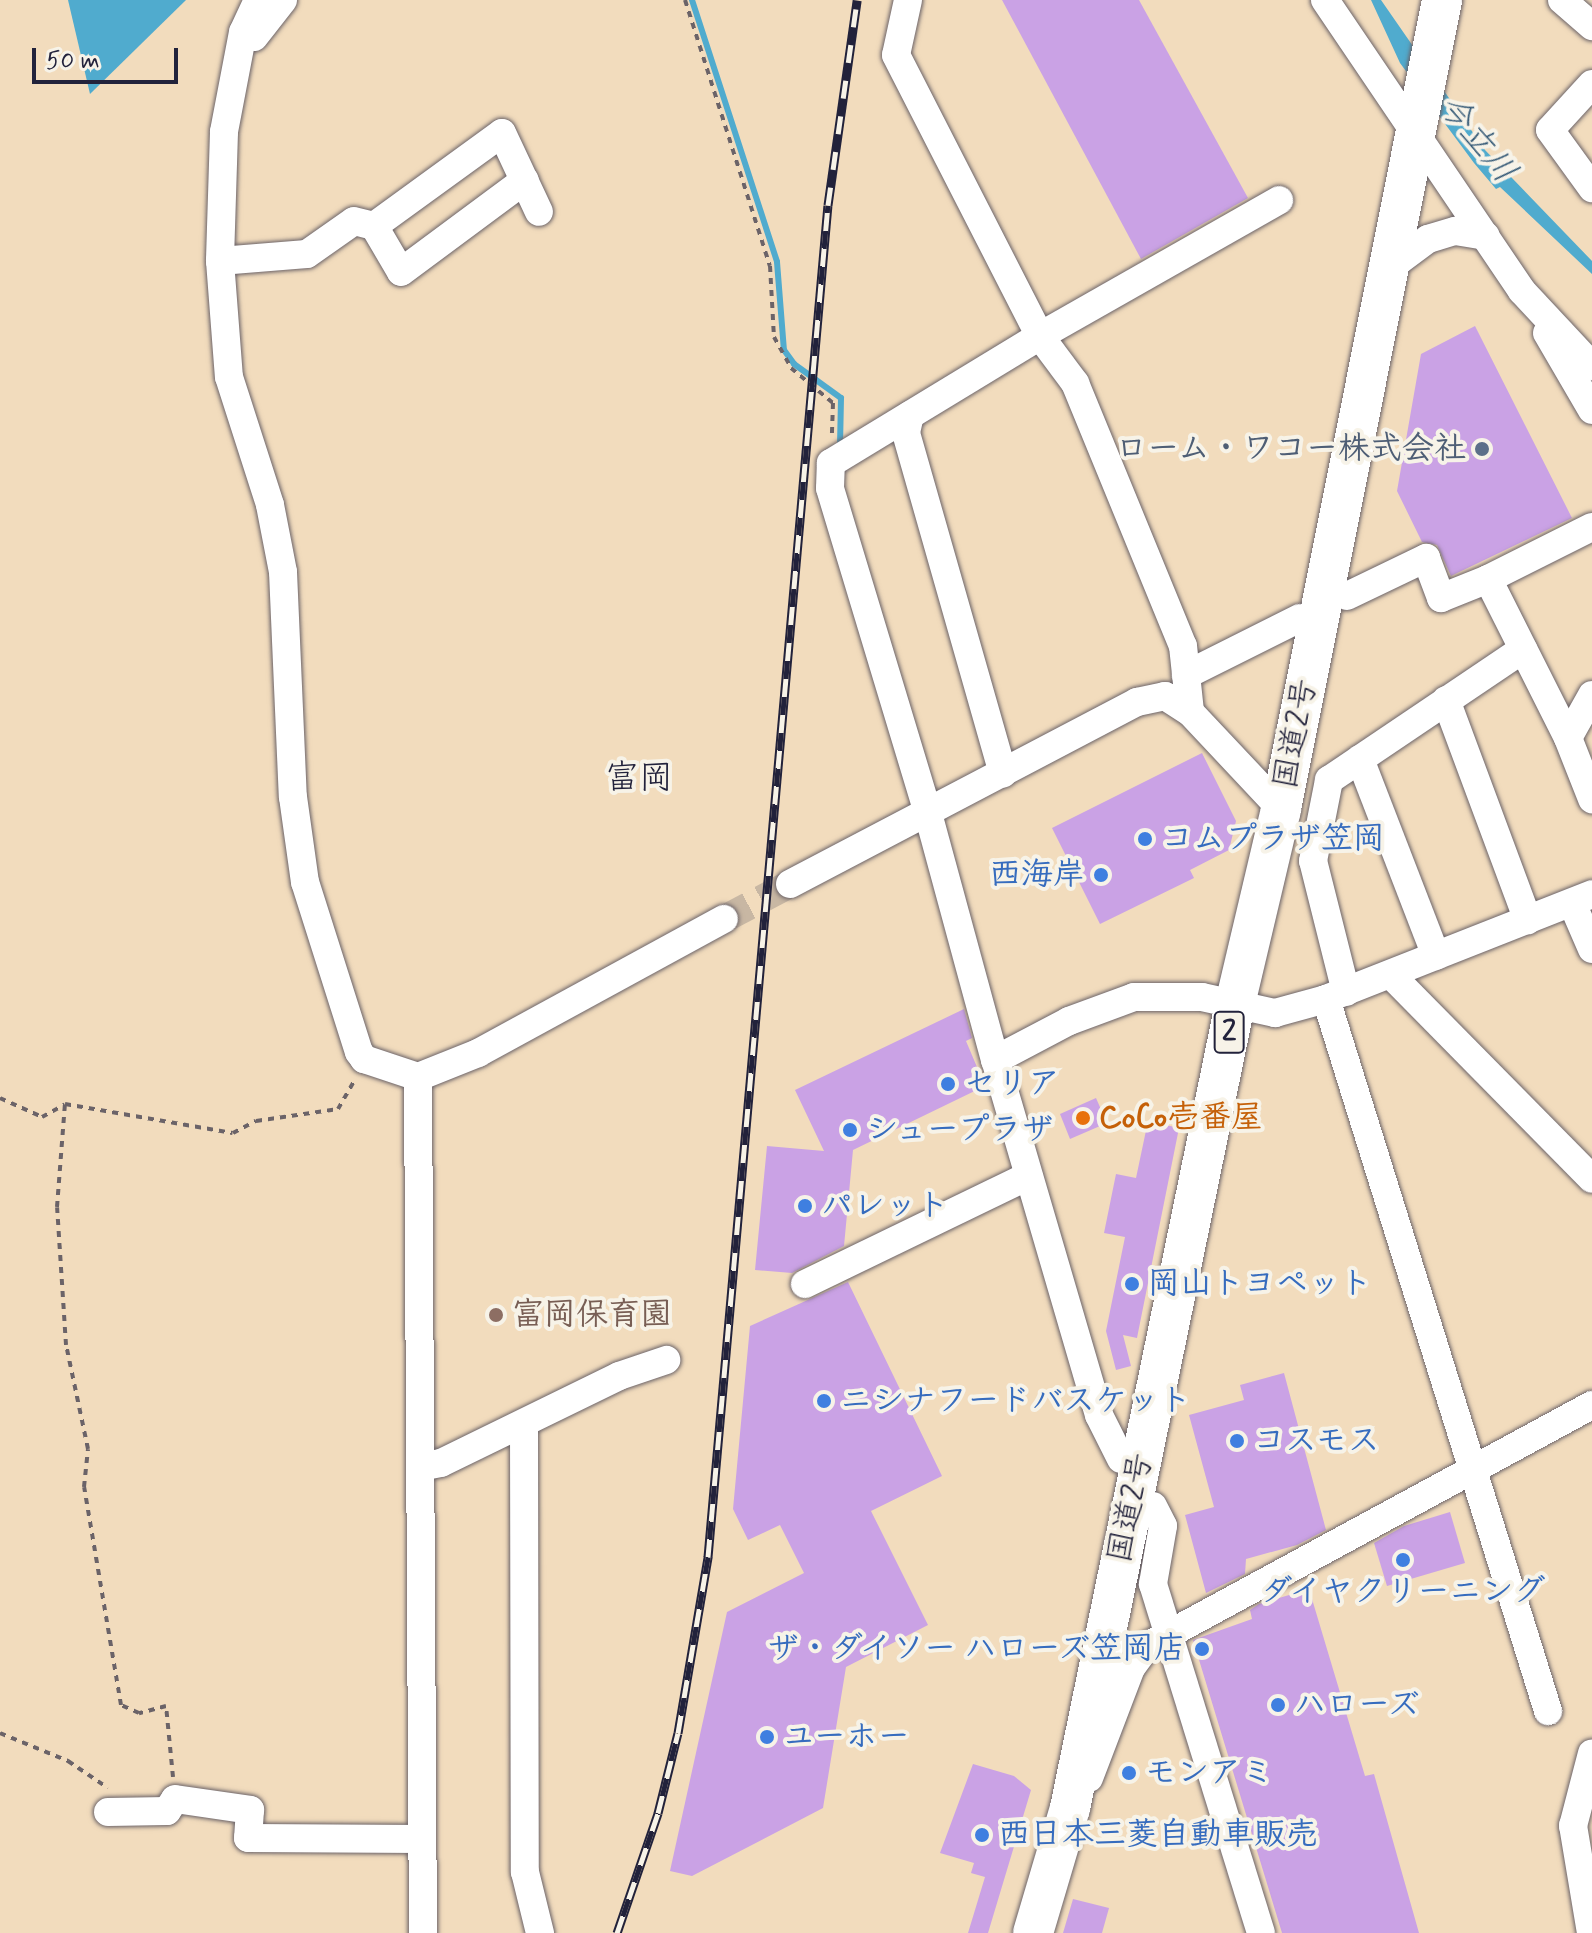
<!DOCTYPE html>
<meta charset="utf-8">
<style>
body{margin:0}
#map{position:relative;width:1592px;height:1933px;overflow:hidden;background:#f2dcbd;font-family:Mynerve,"Klee One",sans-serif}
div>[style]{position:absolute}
.water>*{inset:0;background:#50abce}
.stream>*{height:6px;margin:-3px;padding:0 3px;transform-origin:3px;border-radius:3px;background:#50abce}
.building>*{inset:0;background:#caa2e5}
.minor-tunnel>*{height:28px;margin-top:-14px;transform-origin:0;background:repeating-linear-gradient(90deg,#c8b7a3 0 28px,transparent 0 42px)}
.path>*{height:4px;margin-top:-2px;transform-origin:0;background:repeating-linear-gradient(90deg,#6b6368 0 6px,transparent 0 12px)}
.roads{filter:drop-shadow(0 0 2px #6b6368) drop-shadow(0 0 2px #6b6368)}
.minor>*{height:28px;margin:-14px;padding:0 14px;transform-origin:14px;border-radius:14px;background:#fff}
.highway>*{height:40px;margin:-20px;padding:0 20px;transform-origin:20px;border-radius:20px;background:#fff}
.rail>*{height:9px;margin-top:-4.5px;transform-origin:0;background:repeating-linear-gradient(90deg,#f7f3e8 0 18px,#22223b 0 36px);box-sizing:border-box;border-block:2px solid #22223b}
.dots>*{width:22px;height:22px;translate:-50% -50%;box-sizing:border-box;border:4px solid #f7f3e8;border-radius:50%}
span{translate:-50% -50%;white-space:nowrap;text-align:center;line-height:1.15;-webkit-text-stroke:8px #f7f3e8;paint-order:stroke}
.shield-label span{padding:2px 6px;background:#f7f3e8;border:2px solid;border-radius:6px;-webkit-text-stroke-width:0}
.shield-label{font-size:30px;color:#22223b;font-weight:700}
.service-label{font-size:32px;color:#4e5e75;font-weight:700}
.right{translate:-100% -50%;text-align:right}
.street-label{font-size:32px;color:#22223b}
.shop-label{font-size:32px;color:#366cbe;font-weight:700}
.left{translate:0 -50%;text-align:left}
.food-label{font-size:32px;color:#c56008;font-weight:700}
.education-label{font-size:32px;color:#785e54;font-weight:700}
.water-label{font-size:34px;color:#345976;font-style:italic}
.neighbourhood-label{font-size:34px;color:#22223b}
.scale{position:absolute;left:32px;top:48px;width:146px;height:36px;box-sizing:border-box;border:4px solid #22223b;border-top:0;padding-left:10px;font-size:24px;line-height:28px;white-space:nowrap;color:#22223b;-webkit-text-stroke:6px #f7f3e8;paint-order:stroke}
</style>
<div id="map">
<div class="water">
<i style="clip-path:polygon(68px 0,186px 0,90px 94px)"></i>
<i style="clip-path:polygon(1371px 0,1381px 0,1485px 150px,1592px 261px,1592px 274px,1500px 187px,1496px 189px,1474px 163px,1400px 63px)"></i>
</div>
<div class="stream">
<i style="left:692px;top:0;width:275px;rotate:72deg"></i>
<i style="left:777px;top:262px;width:88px;rotate:85.5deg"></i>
<i style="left:784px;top:350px;width:17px;rotate:54deg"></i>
<i style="left:794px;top:364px;width:58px;rotate:35.9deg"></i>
<i style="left:841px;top:398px;width:49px;rotate:91.2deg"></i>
</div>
<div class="building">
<i style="clip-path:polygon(1002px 0,1139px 0,1248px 198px,1141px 259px)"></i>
<i style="clip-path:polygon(1475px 326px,1572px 518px,1451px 576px,1437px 545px,1422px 542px,1397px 491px,1421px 354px)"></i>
<i style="clip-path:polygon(1202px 753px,1236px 821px,1229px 850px,1190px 870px,1194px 878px,1100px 924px,1052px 828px)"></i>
<i style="clip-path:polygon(964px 1009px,972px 1038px,966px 1041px,985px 1086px,853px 1150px,844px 1246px,792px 1273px,755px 1270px,767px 1146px,824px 1151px,795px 1090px)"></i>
<i style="clip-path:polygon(1096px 1098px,1107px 1123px,1070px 1139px,1060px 1114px)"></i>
<i style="clip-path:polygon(1148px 1121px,1179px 1128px,1137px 1338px,1123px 1335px,1131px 1366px,1116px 1370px,1106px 1331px,1125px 1237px,1104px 1233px,1116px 1174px,1136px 1178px)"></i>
<i style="clip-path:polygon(848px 1282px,942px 1476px,871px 1511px,928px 1625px,846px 1667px,823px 1808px,692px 1876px,670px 1871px,727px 1612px,804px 1573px,780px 1525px,748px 1540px,733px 1509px,750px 1326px)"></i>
<i style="clip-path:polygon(1284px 1373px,1326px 1530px,1297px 1545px,1246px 1559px,1245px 1574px,1206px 1593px,1185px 1515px,1214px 1507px,1189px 1415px,1244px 1400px,1240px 1385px)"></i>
<i style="clip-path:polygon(1450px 1512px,1465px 1563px,1387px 1586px,1374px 1543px,1404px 1526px)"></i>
<i style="clip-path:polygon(1309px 1589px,1365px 1776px,1374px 1774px,1419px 1933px,1282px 1933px,1193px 1640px,1252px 1619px,1250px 1610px,1259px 1604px)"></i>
<i style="clip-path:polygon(973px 1764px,1014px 1776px,1031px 1790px,988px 1933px,968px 1933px,985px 1877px,971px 1873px,974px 1863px,940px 1853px)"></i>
<i style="clip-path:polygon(1073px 1899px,1109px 1908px,1102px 1933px,1063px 1933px)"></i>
</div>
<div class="minor-tunnel">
<i style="left:724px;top:919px;width:75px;rotate:-27.9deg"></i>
</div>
<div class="path">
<i style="left:685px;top:0;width:279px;rotate:72.3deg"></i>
<i style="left:770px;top:266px;width:71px;rotate:86.8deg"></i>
<i style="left:774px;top:337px;width:35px;rotate:61deg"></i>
<i style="left:791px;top:368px;width:55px;rotate:39.8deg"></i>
<i style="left:833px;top:403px;width:32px;rotate:92deg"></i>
<i style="left:0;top:1098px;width:46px;rotate:24.3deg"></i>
<i style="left:42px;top:1117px;width:26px;rotate:-29deg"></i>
<i style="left:0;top:1733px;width:74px;rotate:22.4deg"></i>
<i style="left:68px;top:1761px;width:48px;rotate:34deg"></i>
<i style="left:173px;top:1777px;width:71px;rotate:-95.6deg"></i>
<i style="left:166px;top:1706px;width:28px;rotate:165deg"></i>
<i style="left:139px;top:1713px;width:20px;rotate:-156deg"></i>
<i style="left:121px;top:1705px;width:221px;rotate:-99.6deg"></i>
<i style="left:84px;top:1487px;width:38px;rotate:-84deg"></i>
<i style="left:88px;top:1449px;width:106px;rotate:-101.9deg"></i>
<i style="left:66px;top:1345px;width:138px;rotate:-93.7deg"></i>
<i style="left:57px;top:1207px;width:103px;rotate:-85.6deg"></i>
<i style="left:65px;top:1104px;width:170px;rotate:9.8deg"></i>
<i style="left:233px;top:1133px;width:26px;rotate:-28deg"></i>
<i style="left:256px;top:1121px;width:83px;rotate:-8.3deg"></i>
<i style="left:338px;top:1109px;width:34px;rotate:-60deg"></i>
</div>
<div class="roads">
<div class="minor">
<i style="left:258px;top:0;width:35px;rotate:115deg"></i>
<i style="left:243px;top:32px;width:102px;rotate:100.8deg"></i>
<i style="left:224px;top:132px;width:129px;rotate:91.8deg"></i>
<i style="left:220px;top:261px;width:116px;rotate:85.6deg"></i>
<i style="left:229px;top:377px;width:134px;rotate:72.2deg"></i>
<i style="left:270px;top:505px;width:68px;rotate:79deg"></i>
<i style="left:283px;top:572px;width:225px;rotate:87.5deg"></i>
<i style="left:293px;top:797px;width:86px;rotate:82deg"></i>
<i style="left:305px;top:882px;width:178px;rotate:72.4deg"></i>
<i style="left:359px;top:1052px;width:9px;rotate:54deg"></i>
<i style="left:364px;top:1059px;width:57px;rotate:18.4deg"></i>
<i style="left:908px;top:0;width:56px;rotate:102.3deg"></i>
<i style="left:896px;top:55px;width:316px;rotate:62.9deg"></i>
<i style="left:1040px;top:336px;width:59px;rotate:53.3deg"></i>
<i style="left:1075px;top:383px;width:284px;rotate:67.7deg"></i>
<i style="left:1183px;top:646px;width:66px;rotate:83.9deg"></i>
<i style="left:1325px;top:0;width:351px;rotate:55.9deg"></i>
<i style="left:1522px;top:291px;width:103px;rotate:47deg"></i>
<i style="left:1562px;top:0;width:40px;rotate:41deg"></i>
<i style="left:254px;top:37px;width:47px;rotate:-51.9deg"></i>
<i style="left:1592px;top:84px;width:62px;rotate:132.4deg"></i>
<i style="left:1550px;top:130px;width:72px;rotate:54.1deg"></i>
<i style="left:374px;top:226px;width:53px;rotate:59.6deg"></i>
<i style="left:401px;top:272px;width:154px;rotate:-36.6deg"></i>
<i style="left:220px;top:261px;width:87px;rotate:-4.6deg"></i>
<i style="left:307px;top:254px;width:57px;rotate:-35.1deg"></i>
<i style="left:354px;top:221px;width:21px;rotate:14deg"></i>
<i style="left:374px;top:226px;width:158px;rotate:-36deg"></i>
<i style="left:502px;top:133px;width:87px;rotate:64.9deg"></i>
<i style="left:1389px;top:268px;width:49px;rotate:-36.6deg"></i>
<i style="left:1428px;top:239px;width:28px;rotate:-17deg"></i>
<i style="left:1455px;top:231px;width:31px;rotate:9deg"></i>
<i style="left:1547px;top:333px;width:89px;rotate:59.7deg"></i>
<i style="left:910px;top:415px;width:18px;rotate:103deg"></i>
<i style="left:906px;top:433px;width:354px;rotate:74.1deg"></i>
<i style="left:1347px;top:596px;width:88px;rotate:-25.7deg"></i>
<i style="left:1426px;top:558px;width:43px;rotate:69.4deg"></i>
<i style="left:1441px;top:598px;width:51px;rotate:-22deg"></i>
<i style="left:1186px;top:675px;width:127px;rotate:-26.6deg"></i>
<i style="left:1592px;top:695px;width:49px;rotate:119.2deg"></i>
<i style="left:1568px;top:738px;width:66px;rotate:68.5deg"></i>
<i style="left:1446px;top:700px;width:235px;rotate:69.6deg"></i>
<i style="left:1568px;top:738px;width:178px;rotate:-116.7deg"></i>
<i style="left:1488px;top:579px;width:116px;rotate:-26.6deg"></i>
<i style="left:1360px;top:759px;width:211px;rotate:68.9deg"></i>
<i style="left:790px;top:884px;width:392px;rotate:-27.7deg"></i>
<i style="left:1137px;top:702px;width:29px;rotate:-12deg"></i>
<i style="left:1165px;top:696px;width:30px;rotate:33deg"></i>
<i style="left:1190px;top:712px;width:133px;rotate:46.8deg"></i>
<i style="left:1572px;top:903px;width:50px;rotate:66.5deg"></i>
<i style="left:1391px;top:975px;width:286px;rotate:45.4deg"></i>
<i style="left:1346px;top:992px;width:135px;rotate:-104.1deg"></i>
<i style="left:1313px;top:861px;width:83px;rotate:-78.8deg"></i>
<i style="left:1329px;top:780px;width:234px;rotate:-34deg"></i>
<i style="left:1326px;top:999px;width:746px;rotate:72.68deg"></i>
<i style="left:995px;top:1060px;width:256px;rotate:-105.2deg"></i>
<i style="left:928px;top:813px;width:339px;rotate:-106.8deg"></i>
<i style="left:830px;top:488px;width:25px;rotate:-88deg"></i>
<i style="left:831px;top:463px;width:245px;rotate:-31.3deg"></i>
<i style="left:1040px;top:336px;width:275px;rotate:-29.6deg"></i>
<i style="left:418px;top:1077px;width:856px;rotate:89.67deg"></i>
<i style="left:418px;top:1077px;width:65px;rotate:-21.8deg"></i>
<i style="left:478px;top:1053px;width:280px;rotate:-28.6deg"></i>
<i style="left:805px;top:1284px;width:248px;rotate:-25.8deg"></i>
<i style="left:524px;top:1424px;width:448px;rotate:89.9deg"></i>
<i style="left:525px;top:1872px;width:63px;rotate:76.2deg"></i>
<i style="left:1121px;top:1459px;width:49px;rotate:-116.6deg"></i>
<i style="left:1099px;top:1415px;width:370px;rotate:-106.3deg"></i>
<i style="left:995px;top:1060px;width:84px;rotate:-27.8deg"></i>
<i style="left:1069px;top:1021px;width:69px;rotate:-20.3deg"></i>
<i style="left:1134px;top:997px;width:68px"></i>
<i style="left:1202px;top:997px;width:75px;rotate:12.4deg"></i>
<i style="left:1275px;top:1013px;width:53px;rotate:-15.4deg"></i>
<i style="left:1326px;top:999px;width:286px;rotate:-21.5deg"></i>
<i style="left:420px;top:1467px;width:21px;rotate:-11deg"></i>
<i style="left:441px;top:1463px;width:198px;rotate:-26deg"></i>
<i style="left:619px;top:1376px;width:50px;rotate:-18.8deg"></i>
<i style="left:1153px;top:1506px;width:22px;rotate:63deg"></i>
<i style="left:1163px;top:1526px;width:59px;rotate:99.8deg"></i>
<i style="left:1153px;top:1584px;width:365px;rotate:72.8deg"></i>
<i style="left:1089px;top:1778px;width:118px;rotate:-69.1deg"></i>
<i style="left:1131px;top:1668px;width:27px;rotate:-54deg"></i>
<i style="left:1147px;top:1646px;width:506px;rotate:-28.44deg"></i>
<i style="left:108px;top:1812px;width:59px;rotate:-1deg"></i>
<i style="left:167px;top:1811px;width:14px;rotate:-56deg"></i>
<i style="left:175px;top:1799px;width:76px;rotate:8.3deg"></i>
<i style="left:250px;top:1810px;width:28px;rotate:94deg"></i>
<i style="left:248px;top:1838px;width:174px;rotate:0.3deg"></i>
<i style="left:1591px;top:1933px;width:109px;rotate:-99.5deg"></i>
<i style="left:1573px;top:1826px;width:75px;rotate:-75.4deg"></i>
</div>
<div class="highway">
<i style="left:1033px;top:1933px;width:130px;rotate:-73.5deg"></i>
<i style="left:1070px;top:1808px;width:821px;rotate:-78.4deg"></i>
<i style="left:1235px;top:1004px;width:200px;rotate:-76.7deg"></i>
<i style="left:1281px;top:809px;width:825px;rotate:-78.74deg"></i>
</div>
</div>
<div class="rail">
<i style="left:617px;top:1933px;width:127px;rotate:-71.1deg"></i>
<i style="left:658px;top:1813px;width:82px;rotate:-76deg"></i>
<i style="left:678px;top:1733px;width:179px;rotate:-80.3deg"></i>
<i style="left:708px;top:1557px;width:1357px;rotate:-84.93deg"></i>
<i style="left:828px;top:205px;width:207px;rotate:-81.9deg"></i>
</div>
<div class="dots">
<i style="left:1482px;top:449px;background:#5c6f8a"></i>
<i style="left:1145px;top:839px;background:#3f7fe0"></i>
<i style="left:1101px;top:875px;background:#3f7fe0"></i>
<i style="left:948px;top:1084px;background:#3f7fe0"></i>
<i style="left:1083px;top:1118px;background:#e8710a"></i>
<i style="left:850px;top:1130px;background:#3f7fe0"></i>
<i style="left:805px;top:1206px;background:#3f7fe0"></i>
<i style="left:1132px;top:1284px;background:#3f7fe0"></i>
<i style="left:496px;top:1315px;background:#8d6e63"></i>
<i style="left:824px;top:1401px;background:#3f7fe0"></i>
<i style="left:1237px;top:1441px;background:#3f7fe0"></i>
<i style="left:1403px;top:1560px;background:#3f7fe0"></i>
<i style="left:1202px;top:1649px;background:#3f7fe0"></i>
<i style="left:1278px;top:1705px;background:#3f7fe0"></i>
<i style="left:767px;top:1737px;background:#3f7fe0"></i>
<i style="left:1129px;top:1773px;background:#3f7fe0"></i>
<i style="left:982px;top:1835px;background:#3f7fe0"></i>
</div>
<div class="shield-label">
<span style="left:1229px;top:1032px">2</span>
</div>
<div class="service-label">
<span class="right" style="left:1466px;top:449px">ローム・ワコー株式会社</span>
</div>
<div class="street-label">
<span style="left:1296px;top:734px;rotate:-79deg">国道2号</span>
<span style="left:1131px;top:1508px;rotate:-78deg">国道2号</span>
</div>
<div class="shop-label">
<span class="left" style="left:1161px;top:839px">コムプラザ笠岡</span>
<span class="right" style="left:1085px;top:875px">西海岸</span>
<span class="left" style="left:964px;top:1084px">セリア</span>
<span class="left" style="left:866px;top:1130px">シュープラザ</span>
<span class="left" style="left:821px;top:1206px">パレット</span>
<span class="left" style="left:1148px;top:1284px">岡山トヨペット</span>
<span class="left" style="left:840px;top:1401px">ニシナフードバスケット</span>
<span class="left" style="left:1253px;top:1441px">コスモス</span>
<span style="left:1403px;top:1592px">ダイヤクリーニング</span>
<span class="right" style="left:1186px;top:1649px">ザ・ダイソー ハローズ笠岡店</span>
<span class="left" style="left:1294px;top:1705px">ハローズ</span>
<span class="left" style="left:783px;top:1737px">ユーホー</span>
<span class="left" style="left:1145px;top:1773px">モンアミ</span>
<span class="left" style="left:998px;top:1835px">西日本三菱自動車販売</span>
</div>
<div class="food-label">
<span class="left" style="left:1099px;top:1118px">CoCo壱番屋</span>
</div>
<div class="education-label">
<span class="left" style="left:512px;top:1315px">富岡保育園</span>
</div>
<div class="water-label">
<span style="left:1477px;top:139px;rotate:51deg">今立川</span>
</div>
<div class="neighbourhood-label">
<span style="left:639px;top:779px">富岡</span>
</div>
<div class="scale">50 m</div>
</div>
